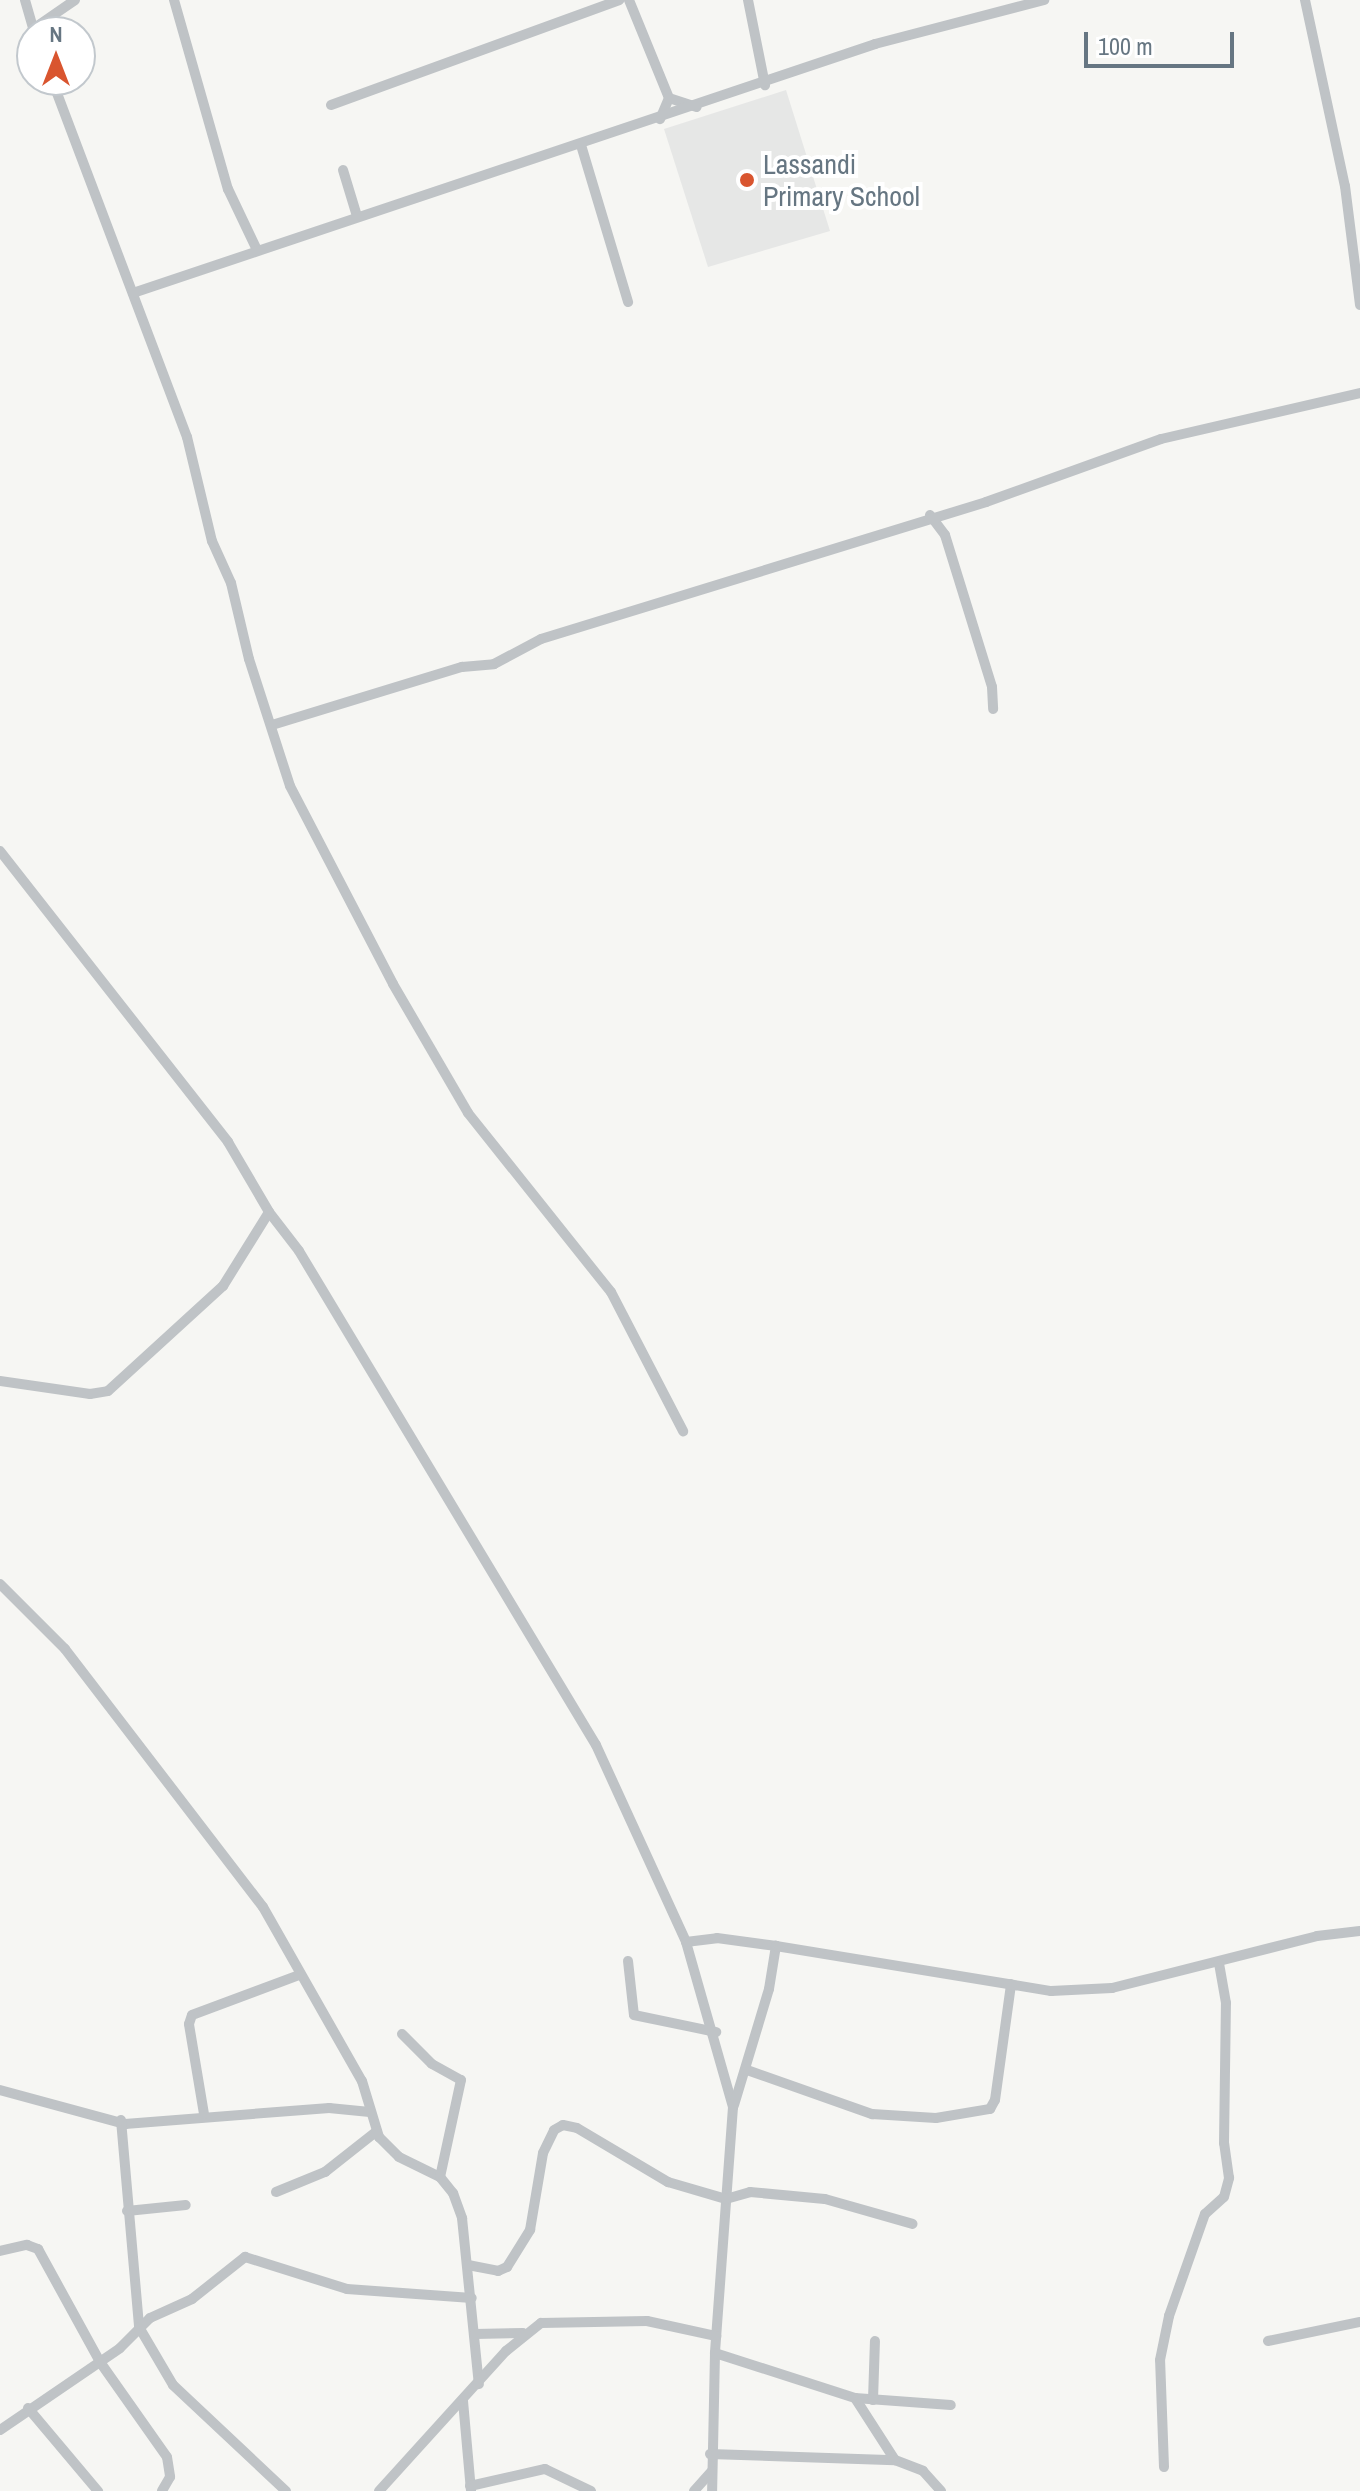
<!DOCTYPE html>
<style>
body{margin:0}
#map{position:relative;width:1360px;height:2491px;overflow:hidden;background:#f6f6f3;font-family:"Archivo Narrow",sans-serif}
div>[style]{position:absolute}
.built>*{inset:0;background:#e6e7e6}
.minor>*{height:10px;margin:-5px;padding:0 5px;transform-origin:5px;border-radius:5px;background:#bfc3c6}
.dots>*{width:22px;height:22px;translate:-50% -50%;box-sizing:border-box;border:4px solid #fff;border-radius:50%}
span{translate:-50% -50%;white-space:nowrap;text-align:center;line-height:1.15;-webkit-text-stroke:8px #fff;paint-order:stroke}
.poi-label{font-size:28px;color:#667682}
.left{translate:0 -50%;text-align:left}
.north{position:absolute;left:16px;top:16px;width:80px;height:80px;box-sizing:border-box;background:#fff;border:2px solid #c2c8cd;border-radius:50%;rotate:0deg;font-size:22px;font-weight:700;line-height:32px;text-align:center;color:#667682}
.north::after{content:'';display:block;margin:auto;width:28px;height:36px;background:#d9552f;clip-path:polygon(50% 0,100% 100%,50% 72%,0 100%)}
.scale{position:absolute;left:1084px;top:32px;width:150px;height:36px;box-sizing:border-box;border:4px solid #667682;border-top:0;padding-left:10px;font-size:24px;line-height:28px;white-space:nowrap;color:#667682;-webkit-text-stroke:6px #fff;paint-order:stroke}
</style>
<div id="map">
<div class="built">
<i style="clip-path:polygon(786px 90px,830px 231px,708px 267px,664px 129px)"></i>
</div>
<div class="minor">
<i style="left:25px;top:0;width:33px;rotate:74deg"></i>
<i style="left:174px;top:0;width:197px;rotate:74.1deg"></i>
<i style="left:228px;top:189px;width:65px;rotate:64.6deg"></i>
<i style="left:629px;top:0;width:106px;rotate:67.8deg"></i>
<i style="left:669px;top:98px;width:23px;rotate:113deg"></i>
<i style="left:748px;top:0;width:87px;rotate:78.7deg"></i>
<i style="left:1305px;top:0;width:190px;rotate:77.9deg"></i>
<i style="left:1345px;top:186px;width:120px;rotate:82.8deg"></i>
<i style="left:33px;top:29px;width:51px;rotate:-34.6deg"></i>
<i style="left:52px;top:80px;width:382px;rotate:69.3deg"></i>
<i style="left:187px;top:437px;width:107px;rotate:76.5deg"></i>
<i style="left:212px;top:541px;width:46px;rotate:65.7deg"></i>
<i style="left:231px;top:583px;width:78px;rotate:76.7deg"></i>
<i style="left:249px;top:659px;width:133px;rotate:72.1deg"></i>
<i style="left:290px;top:786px;width:223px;rotate:62.5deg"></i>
<i style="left:393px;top:984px;width:149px;rotate:59.8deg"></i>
<i style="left:468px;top:1113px;width:229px;rotate:51.4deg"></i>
<i style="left:611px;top:1292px;width:157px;rotate:62.6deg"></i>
<i style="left:669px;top:98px;width:29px;rotate:18deg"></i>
<i style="left:331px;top:105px;width:307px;rotate:-20deg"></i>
<i style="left:581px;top:145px;width:164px;rotate:73.3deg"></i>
<i style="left:343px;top:170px;width:48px;rotate:73.1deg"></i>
<i style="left:133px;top:293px;width:783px;rotate:-18.55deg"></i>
<i style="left:875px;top:44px;width:175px;rotate:-14.6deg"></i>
<i style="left:930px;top:515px;width:25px;rotate:53deg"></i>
<i style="left:945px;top:535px;width:159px;rotate:72.8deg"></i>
<i style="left:992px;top:687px;width:22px;rotate:87deg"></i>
<i style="left:272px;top:725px;width:199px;rotate:-17deg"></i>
<i style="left:462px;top:667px;width:32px;rotate:-5deg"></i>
<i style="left:494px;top:664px;width:53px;rotate:-28deg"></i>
<i style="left:541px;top:639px;width:466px;rotate:-17.1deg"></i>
<i style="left:986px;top:502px;width:186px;rotate:-19.8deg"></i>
<i style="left:1161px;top:439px;width:204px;rotate:-13deg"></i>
<i style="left:0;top:851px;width:370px;rotate:51.9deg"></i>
<i style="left:228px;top:1142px;width:81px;rotate:59.6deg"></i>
<i style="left:269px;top:1212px;width:49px;rotate:52.4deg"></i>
<i style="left:299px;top:1251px;width:576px;rotate:58.99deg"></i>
<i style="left:596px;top:1745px;width:217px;rotate:65.4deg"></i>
<i style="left:686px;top:1942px;width:172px;rotate:74.1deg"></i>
<i style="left:733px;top:2107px;width:247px;rotate:94.2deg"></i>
<i style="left:715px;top:2353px;width:138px;rotate:91.2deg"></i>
<i style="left:0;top:1381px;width:91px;rotate:8.2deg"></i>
<i style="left:90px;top:1394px;width:18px;rotate:-9deg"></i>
<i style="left:108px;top:1391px;width:156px;rotate:-42.4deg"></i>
<i style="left:223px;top:1286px;width:87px;rotate:-58.1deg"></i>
<i style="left:0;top:1584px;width:92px;rotate:45deg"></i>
<i style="left:65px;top:1649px;width:325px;rotate:52.5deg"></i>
<i style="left:263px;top:1907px;width:200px;rotate:60.4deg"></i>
<i style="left:362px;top:2081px;width:59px;rotate:73.1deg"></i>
<i style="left:379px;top:2137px;width:28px;rotate:45deg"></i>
<i style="left:399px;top:2157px;width:46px;rotate:26deg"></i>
<i style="left:440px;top:2177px;width:21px;rotate:51deg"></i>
<i style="left:453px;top:2193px;width:27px;rotate:70deg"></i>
<i style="left:462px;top:2218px;width:167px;rotate:84.2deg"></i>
<i style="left:686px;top:1942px;width:31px;rotate:-7deg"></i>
<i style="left:717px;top:1938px;width:60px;rotate:7.7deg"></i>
<i style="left:628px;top:1961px;width:54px;rotate:83.7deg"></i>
<i style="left:634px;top:2015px;width:84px;rotate:11.7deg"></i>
<i style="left:402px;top:2034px;width:42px;rotate:45deg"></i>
<i style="left:432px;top:2064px;width:33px;rotate:29deg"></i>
<i style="left:461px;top:2080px;width:99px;rotate:102.2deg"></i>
<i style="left:747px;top:2070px;width:133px;rotate:19.4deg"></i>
<i style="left:872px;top:2114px;width:64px;rotate:3.6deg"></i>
<i style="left:936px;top:2118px;width:55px;rotate:-9.5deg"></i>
<i style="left:990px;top:2109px;width:10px;rotate:-61deg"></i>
<i style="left:995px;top:2100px;width:117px;rotate:-82.1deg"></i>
<i style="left:0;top:2090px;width:130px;rotate:15.2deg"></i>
<i style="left:125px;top:2124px;width:205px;rotate:-4.5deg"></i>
<i style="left:329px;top:2108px;width:41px;rotate:5.6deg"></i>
<i style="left:734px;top:2105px;width:121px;rotate:-73.2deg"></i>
<i style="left:769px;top:1989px;width:44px;rotate:-80.8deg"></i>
<i style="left:776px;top:1946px;width:279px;rotate:9.3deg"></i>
<i style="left:1051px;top:1991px;width:61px;rotate:-2.8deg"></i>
<i style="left:1112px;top:1988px;width:211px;rotate:-14.2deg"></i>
<i style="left:1317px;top:1936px;width:43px;rotate:-6.6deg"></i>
<i style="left:204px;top:2114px;width:91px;rotate:-99.5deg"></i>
<i style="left:189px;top:2024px;width:9px;rotate:-72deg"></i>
<i style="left:192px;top:2015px;width:114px;rotate:-20.5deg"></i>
<i style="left:121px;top:2120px;width:208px;rotate:85deg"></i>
<i style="left:139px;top:2327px;width:67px;rotate:59.6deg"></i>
<i style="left:173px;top:2385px;width:155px;rotate:43.2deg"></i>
<i style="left:276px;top:2192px;width:53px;rotate:-22.2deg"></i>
<i style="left:325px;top:2172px;width:66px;rotate:-38.3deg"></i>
<i style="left:127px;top:2211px;width:59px;rotate:-5.8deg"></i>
<i style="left:0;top:2251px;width:28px;rotate:-13deg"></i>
<i style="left:27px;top:2245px;width:12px;rotate:20deg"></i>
<i style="left:38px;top:2249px;width:129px;rotate:61.2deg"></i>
<i style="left:100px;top:2362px;width:116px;rotate:54.8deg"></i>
<i style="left:167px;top:2457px;width:20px;rotate:81deg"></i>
<i style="left:170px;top:2477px;width:16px;rotate:120deg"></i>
<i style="left:468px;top:2265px;width:31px;rotate:11deg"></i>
<i style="left:498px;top:2271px;width:10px;rotate:-24deg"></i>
<i style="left:507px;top:2267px;width:44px;rotate:-58.1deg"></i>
<i style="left:530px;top:2230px;width:78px;rotate:-80.4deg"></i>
<i style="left:543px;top:2153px;width:25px;rotate:-64deg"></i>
<i style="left:554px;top:2130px;width:10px;rotate:-29deg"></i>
<i style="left:563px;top:2125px;width:14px;rotate:12deg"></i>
<i style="left:577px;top:2128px;width:106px;rotate:30.7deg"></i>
<i style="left:668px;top:2182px;width:60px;rotate:16.3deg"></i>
<i style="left:726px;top:2199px;width:25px;rotate:-16deg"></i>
<i style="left:750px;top:2192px;width:75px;rotate:5.3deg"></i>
<i style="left:825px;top:2199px;width:91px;rotate:15.9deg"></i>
<i style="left:475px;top:2334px;width:48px;rotate:-1.2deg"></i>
<i style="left:1268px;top:2341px;width:94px;rotate:-11.7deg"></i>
<i style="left:715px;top:2353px;width:147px;rotate:17.8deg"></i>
<i style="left:855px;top:2398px;width:96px;rotate:4.2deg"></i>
<i style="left:855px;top:2398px;width:74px;rotate:57.2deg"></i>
<i style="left:895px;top:2460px;width:30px;rotate:21deg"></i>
<i style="left:923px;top:2471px;width:27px;rotate:48deg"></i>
<i style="left:873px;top:2400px;width:59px;rotate:-88.1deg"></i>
<i style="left:463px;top:2401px;width:90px;rotate:84.9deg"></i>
<i style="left:28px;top:2408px;width:109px;rotate:49.9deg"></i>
<i style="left:0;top:2430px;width:145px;rotate:-34.3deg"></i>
<i style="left:120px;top:2348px;width:42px;rotate:-45deg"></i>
<i style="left:150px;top:2318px;width:46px;rotate:-24.3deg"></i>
<i style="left:192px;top:2299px;width:68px;rotate:-38.4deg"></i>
<i style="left:245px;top:2257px;width:107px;rotate:17.4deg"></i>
<i style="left:347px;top:2289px;width:125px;rotate:4.1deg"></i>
<i style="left:710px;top:2454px;width:185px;rotate:1.9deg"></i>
<i style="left:1164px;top:2467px;width:107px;rotate:-92.1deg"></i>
<i style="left:1160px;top:2360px;width:45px;rotate:-78.4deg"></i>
<i style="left:1169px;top:2316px;width:108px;rotate:-70.6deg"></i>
<i style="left:1205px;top:2214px;width:25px;rotate:-42deg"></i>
<i style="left:1224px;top:2197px;width:20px;rotate:-75deg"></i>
<i style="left:1229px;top:2178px;width:35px;rotate:-98deg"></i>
<i style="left:1224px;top:2143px;width:140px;rotate:-89.2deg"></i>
<i style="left:1226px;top:2003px;width:40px;rotate:-100deg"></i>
<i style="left:470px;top:2486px;width:77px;rotate:-12.8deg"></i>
<i style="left:545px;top:2469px;width:51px;rotate:25.6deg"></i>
<i style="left:379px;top:2491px;width:189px;rotate:-47.8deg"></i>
<i style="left:506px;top:2351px;width:45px;rotate:-38.7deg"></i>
<i style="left:541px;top:2323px;width:106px;rotate:-1.1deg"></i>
<i style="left:647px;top:2321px;width:71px;rotate:12.3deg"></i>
<i style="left:694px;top:2491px;width:27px;rotate:-48deg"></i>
</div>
<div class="dots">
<i style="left:747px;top:180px;background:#d9552f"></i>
</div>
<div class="poi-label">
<span class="left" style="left:763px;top:180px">Lassandi<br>Primary School</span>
</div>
<div class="north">N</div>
<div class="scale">100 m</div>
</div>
